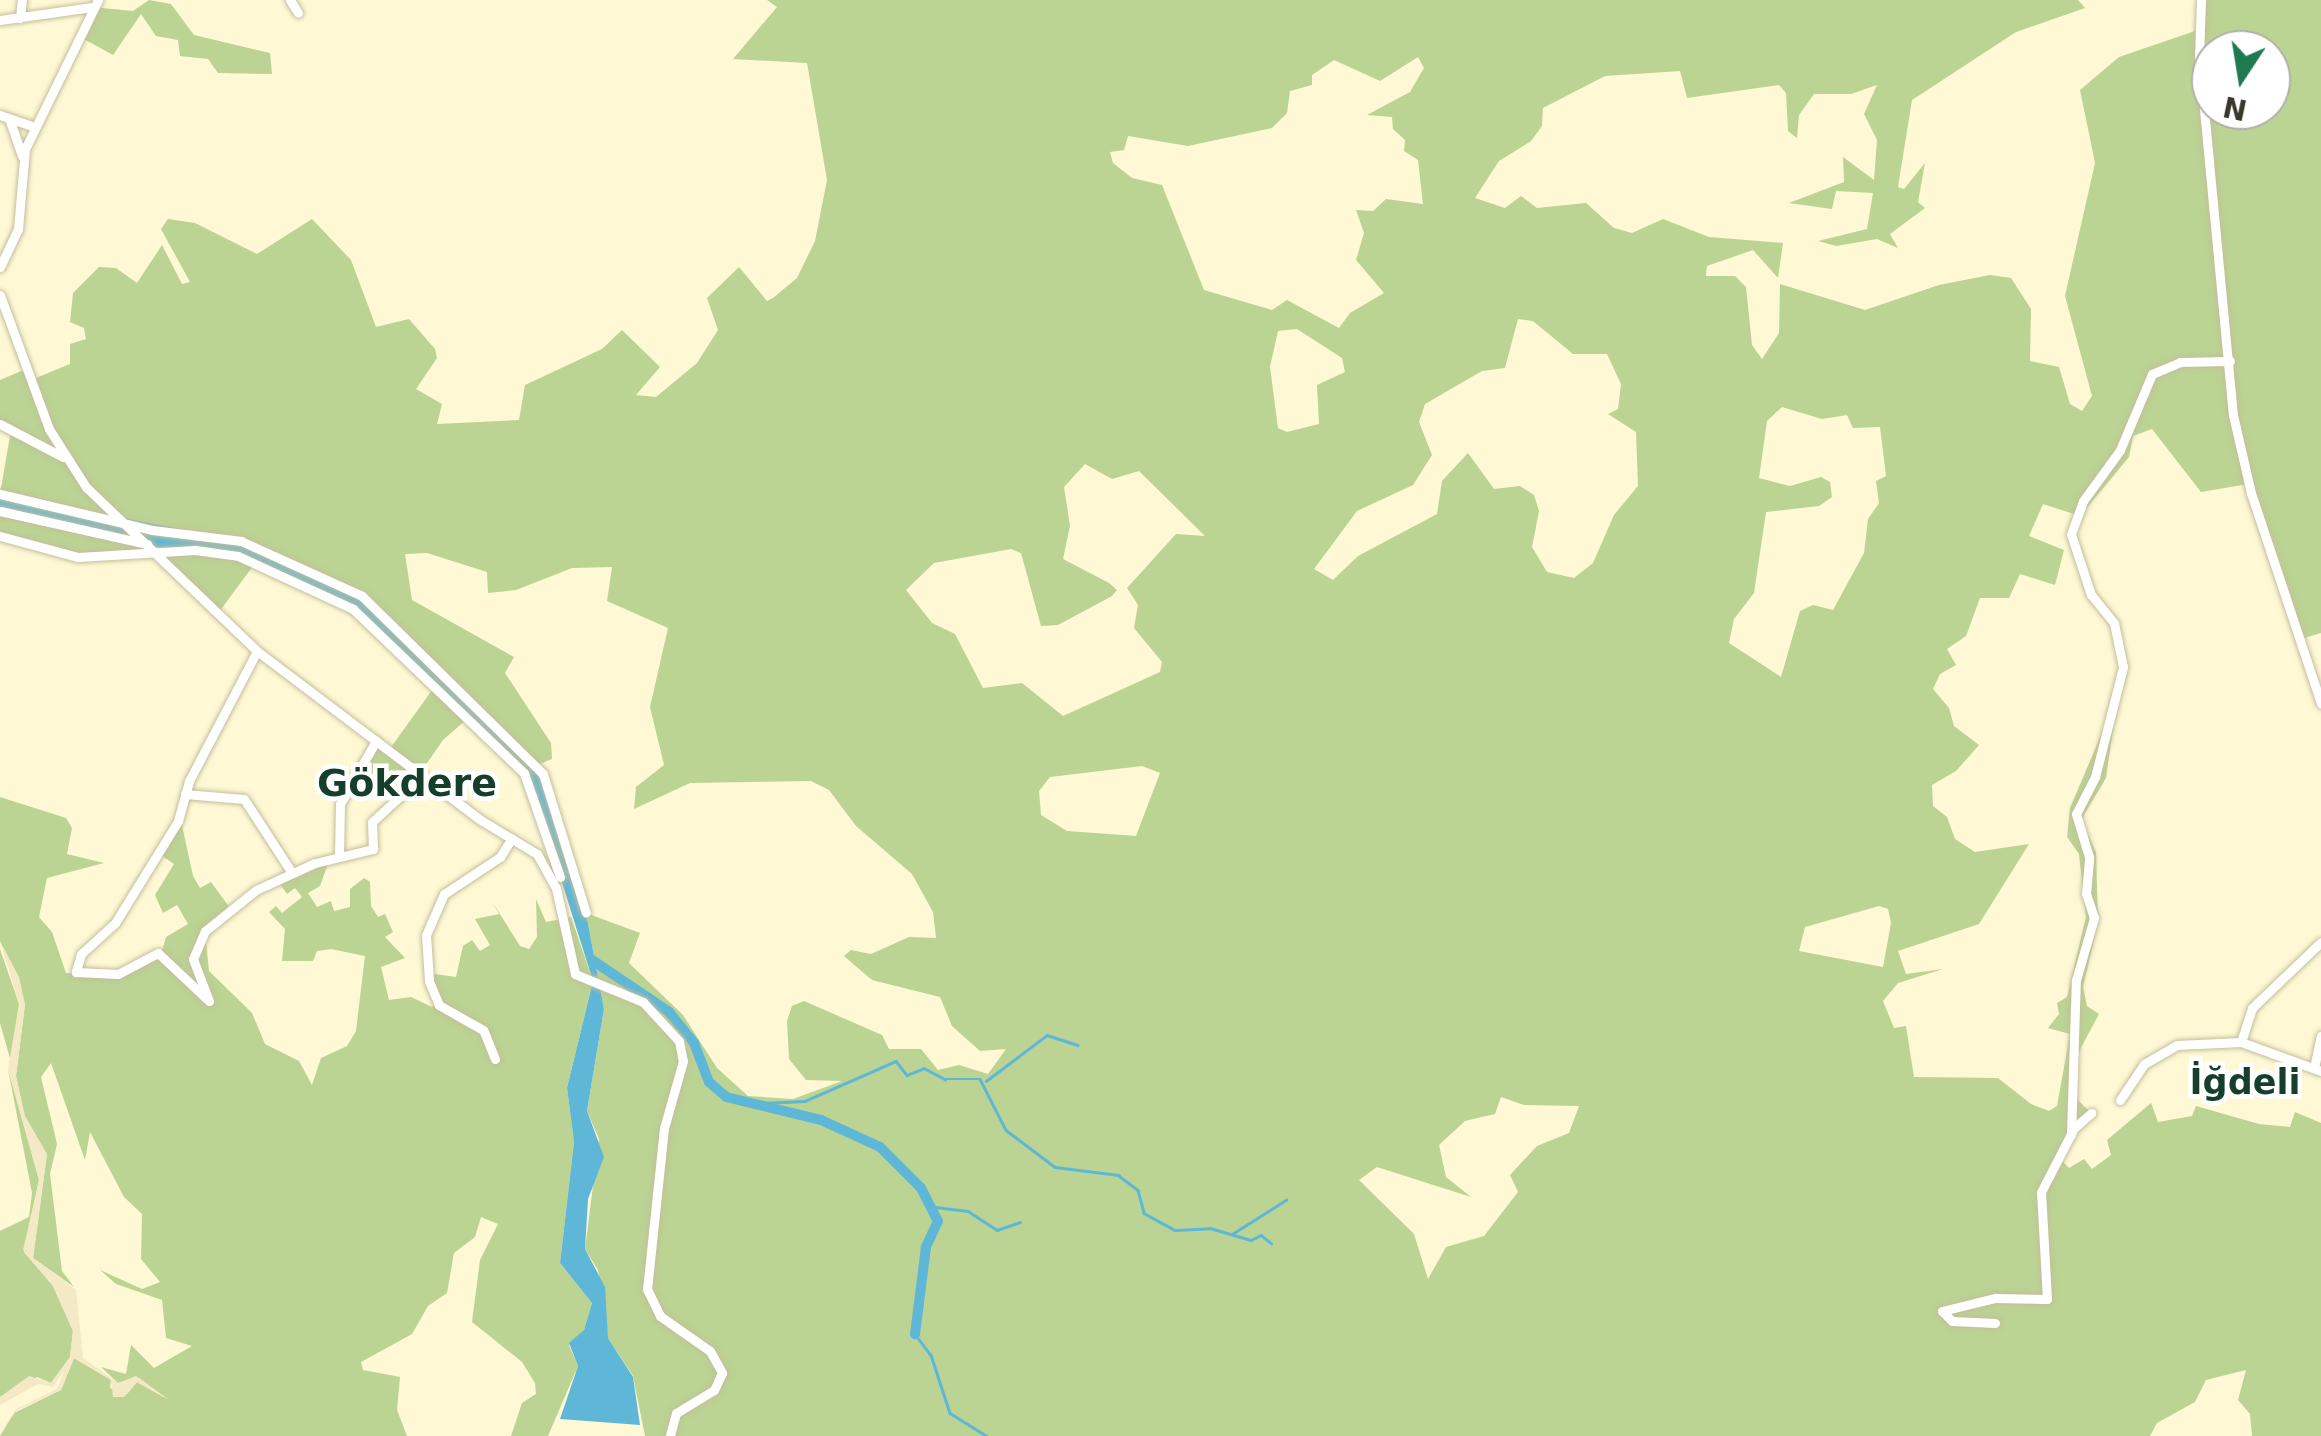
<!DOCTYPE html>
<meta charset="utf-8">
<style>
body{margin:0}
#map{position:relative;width:2321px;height:1436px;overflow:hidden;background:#fef8d4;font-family:"DejaVu Sans",sans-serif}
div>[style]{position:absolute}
.green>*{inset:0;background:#bbd393}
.sand>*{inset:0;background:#f3e9c4}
.water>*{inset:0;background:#5eb7d6}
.stream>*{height:2.5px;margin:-1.25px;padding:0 1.25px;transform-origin:1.25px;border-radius:1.25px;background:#5eb7d6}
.river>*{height:10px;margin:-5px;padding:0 5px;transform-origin:5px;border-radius:5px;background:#5eb7d6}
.roads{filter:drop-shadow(0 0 2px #c4be9c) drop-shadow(0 0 2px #c4be9c)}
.minor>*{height:9px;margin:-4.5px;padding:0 4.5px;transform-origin:4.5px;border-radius:4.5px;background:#fff}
span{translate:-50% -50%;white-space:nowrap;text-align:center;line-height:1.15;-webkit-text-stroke:9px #fff;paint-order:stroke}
.neighbourhood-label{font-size:35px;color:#153f2a;font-weight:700}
.quarter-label{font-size:38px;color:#153f2a;font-weight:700}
.north{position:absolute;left:2191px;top:30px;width:100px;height:100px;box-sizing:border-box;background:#fff;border:2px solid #b0afaa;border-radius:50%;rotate:192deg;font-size:28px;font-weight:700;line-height:40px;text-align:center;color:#3a382a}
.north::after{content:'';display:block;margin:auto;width:35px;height:45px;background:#1e7a50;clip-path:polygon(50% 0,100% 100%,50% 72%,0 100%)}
</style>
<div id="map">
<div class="green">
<i style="clip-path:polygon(149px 0,171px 4px,194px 35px,270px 53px,272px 74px,218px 73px,208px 59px,180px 56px,178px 40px,156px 36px,141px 14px,113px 55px,82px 38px,92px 7px,133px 11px)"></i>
<i style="clip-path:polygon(evenodd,767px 0,2078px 0,2085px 8px,2016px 32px,1912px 100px,1898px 187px,1904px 189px,1925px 163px,1918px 202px,1925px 208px,1890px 234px,1898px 248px,1877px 239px,1836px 246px,1818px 241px,1867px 229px,1873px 193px,1836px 191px,1832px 209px,1789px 203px,1844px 182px,1843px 157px,1874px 180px,1877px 140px,1864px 114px,1877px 85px,1851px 94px,1814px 94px,1799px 115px,1797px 138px,1788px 131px,1786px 93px,1779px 85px,1687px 98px,1680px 71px,1605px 76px,1543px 108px,1542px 126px,1531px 141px,1499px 161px,1475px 198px,1505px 208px,1521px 196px,1537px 208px,1586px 203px,1614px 228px,1632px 233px,1663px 219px,1709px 237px,1783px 243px,1778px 278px,1753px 250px,1707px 266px,1706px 276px,1735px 276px,1746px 287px,1752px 345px,1762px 359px,1779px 333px,1780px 284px,1865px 310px,1939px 285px,1990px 275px,2011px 278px,2031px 309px,2030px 361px,2059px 367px,2070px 404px,2082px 411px,2092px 396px,2065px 296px,2095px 163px,2080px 90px,2119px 57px,2198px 30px,2201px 0,2321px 0,2321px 633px,2301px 639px,2248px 484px,2201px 492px,2152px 429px,2133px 436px,2129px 457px,2080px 516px,2043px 504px,2029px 536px,2064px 550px,2055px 585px,2020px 574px,2009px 598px,1980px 598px,1966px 636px,1947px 649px,1956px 665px,1940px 674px,1933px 689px,1949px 708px,1954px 726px,1979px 745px,1956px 771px,1932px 785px,1933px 806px,1947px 817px,1955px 839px,1975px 852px,2029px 844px,1979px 924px,1898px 951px,1906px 974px,1943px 969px,1898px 983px,1883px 1001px,1894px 1028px,1906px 1026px,1914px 1077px,1998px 1078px,2031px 1104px,2049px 1111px,2057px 1106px,2070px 1034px,2048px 1028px,2059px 1014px,2057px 1003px,2067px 997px,2086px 917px,2079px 854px,2067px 837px,2070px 808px,2118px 695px,2106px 778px,2081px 820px,2096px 852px,2098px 923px,2083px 987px,2087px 1006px,2099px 1014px,2076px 1057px,2073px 1095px,2091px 1113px,2077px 1123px,2059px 1158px,2069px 1168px,2084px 1159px,2092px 1169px,2111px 1155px,2107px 1140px,2151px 1103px,2158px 1122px,2192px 1116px,2196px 1106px,2259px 1124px,2290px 1127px,2295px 1112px,2321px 1123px,2321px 1436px,2252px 1436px,2250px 1414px,2238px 1400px,2246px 1370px,2206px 1380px,2195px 1402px,2157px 1423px,2150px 1436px,645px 1436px,633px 1376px,608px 1338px,598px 1270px,585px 1249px,599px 1139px,587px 1111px,604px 1009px,586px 913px,640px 933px,629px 963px,683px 1015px,717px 1068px,748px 1096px,793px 1099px,842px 1081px,806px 1080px,789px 1059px,787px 1021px,792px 1006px,804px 1001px,882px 1035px,889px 1049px,921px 1049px,938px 1070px,959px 1065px,988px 1074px,1006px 1049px,980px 1051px,952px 1026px,940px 997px,872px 980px,844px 956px,851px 950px,871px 954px,909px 937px,936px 938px,933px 912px,912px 874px,856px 826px,829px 790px,811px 781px,690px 783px,634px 809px,636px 787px,664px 765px,650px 707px,668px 628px,607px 601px,612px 567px,572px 568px,516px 590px,488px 593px,487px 572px,427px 553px,405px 554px,412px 600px,514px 657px,505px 673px,551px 743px,552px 759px,537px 765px,373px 605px,152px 530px,0 494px,11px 430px,0 424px,0 380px,26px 369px,31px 380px,70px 364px,70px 344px,86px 339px,84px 328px,70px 322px,73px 293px,99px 267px,116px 268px,137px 283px,162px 245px,182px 284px,190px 282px,161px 229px,168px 219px,195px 223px,257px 254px,312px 219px,351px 260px,376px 327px,409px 319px,435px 349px,437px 358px,416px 389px,442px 404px,437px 424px,519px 420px,525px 385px,602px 349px,622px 330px,660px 367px,636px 395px,656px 397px,697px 363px,718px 330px,707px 298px,739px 267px,767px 301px,773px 298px,797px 278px,815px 241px,827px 180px,807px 63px,733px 59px,777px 7px,767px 0,2211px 50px,2271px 50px,2271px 110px,2211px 110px,2211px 50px,767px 0,1418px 57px,1424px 68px,1410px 92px,1367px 115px,1392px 117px,1393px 129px,1405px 140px,1404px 151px,1418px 160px,1423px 204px,1386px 199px,1373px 211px,1356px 210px,1364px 233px,1356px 260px,1384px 293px,1350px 313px,1339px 328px,1287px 300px,1272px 310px,1204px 290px,1162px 185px,1132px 178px,1113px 163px,1110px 152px,1124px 150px,1128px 136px,1188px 146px,1272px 128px,1287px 113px,1290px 91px,1312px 85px,1312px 75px,1334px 60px,1380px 81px,1418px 57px,767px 0,1518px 319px,1533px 321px,1573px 354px,1607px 354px,1621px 384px,1618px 409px,1608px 414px,1636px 432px,1638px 486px,1614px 515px,1593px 563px,1574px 578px,1547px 572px,1532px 547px,1539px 511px,1534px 495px,1520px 486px,1494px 489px,1468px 453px,1442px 481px,1437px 514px,1358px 556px,1333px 580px,1314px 569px,1357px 511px,1413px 485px,1432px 455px,1419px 422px,1425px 404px,1482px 371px,1505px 368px,1518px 319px,767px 0,1297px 329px,1342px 358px,1345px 372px,1317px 385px,1319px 424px,1287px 432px,1278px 428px,1270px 367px,1278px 331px,1297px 329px,767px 0,1782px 407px,1822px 419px,1847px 415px,1853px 428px,1880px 427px,1886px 476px,1876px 481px,1879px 503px,1868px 519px,1864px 553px,1833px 610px,1813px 605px,1800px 611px,1781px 677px,1729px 643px,1734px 619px,1754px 593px,1766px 512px,1819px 506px,1832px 497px,1830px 482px,1821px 477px,1790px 486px,1759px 478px,1767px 421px,1782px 407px,767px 0,1085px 464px,1112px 479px,1139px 471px,1205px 536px,1176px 534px,1127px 588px,1138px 605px,1134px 628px,1162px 662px,1160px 672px,1063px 716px,1022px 683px,983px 688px,955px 634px,932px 623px,906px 590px,934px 563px,1011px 549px,1021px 553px,1041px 626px,1058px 625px,1112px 596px,1117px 590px,1109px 583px,1063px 559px,1070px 526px,1064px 487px,1085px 464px,767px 0,1142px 766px,1160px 773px,1136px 836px,1067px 831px,1041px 815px,1039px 791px,1050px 777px,1142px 766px,767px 0,1879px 906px,1888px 909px,1891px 923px,1883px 967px,1799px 951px,1805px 927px,1879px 906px,767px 0,1501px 1097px,1524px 1105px,1579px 1106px,1569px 1133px,1537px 1146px,1510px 1175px,1518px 1192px,1484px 1236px,1446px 1247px,1428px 1279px,1414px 1234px,1359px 1180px,1377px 1167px,1471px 1197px,1446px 1177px,1439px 1145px,1465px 1121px,1495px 1114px,1501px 1097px)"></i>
<i style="clip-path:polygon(0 511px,138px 544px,256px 562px,219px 612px,158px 554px,88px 558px,0 536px)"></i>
<i style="clip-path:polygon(435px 686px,468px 718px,443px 740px,405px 795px,359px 766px,376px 741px,389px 750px)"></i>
<i style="clip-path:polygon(0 797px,66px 818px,72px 828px,67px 854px,104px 863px,47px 878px,39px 917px,52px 932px,66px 973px,107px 975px,161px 954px,166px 937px,188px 924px,177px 905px,163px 913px,155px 895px,174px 864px,158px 853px,180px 816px,193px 876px,200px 888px,211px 882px,230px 908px,205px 931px,209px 971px,252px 1013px,265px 1044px,299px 1061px,312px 1085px,321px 1058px,347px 1046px,356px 1031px,365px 956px,331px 949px,317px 951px,313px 961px,282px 961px,285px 929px,269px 912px,276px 906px,282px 913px,302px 897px,295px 888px,287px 894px,277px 880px,330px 858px,320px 886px,308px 893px,317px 907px,331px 901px,334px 911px,350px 907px,350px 889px,364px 878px,370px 882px,371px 906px,378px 917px,385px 914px,393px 932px,385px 937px,405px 958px,381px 967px,389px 1000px,411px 997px,432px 1007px,438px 1003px,428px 973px,456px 977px,463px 946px,472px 940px,480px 951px,490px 945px,475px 919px,499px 914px,493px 903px,520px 946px,529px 949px,537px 937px,536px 899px,546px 922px,571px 917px,593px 981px,567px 1088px,574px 1142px,560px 1263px,592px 1303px,584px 1330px,569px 1345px,578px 1366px,548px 1436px,511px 1436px,522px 1403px,536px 1394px,535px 1383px,522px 1362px,472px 1322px,480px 1260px,498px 1224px,481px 1217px,475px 1237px,454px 1253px,447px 1293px,428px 1306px,412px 1334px,361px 1362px,363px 1370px,400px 1377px,397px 1410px,407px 1436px,0 1436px,14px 1413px,61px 1390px,74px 1358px,111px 1380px,110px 1388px,127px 1394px,137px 1382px,167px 1399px,139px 1378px,118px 1383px,101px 1367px,126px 1374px,131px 1345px,154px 1368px,192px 1346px,166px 1338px,162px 1300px,116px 1284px,100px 1270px,142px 1289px,160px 1282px,141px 1259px,142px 1214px,124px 1197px,90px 1132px,85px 1160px,51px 1063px,41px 1077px,57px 1144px,50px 1174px,62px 1271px,74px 1287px,33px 1258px,47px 1154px,26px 1124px,16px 1076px,25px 1005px,0 941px)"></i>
<i style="clip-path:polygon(0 949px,19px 1004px,11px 1062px,0 1023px)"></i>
<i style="clip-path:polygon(8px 1069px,39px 1180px,24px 1252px,53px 1286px,73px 1331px,70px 1357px,51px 1383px,37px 1377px,0 1397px,0 1231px,29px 1217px,32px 1193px)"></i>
</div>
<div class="sand">
<i style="clip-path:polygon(0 941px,19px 977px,25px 1004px,16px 1076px,25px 1116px,47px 1154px,33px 1258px,76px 1290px,83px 1358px,118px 1383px,136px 1376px,168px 1399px,137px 1382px,124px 1397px,113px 1397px,111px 1380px,74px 1358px,61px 1390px,17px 1410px,0 1434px,16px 1409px,57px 1389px,65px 1369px,53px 1387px,38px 1384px,0 1405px,0 1397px,29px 1376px,51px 1383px,70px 1357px,73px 1331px,53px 1286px,23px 1250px,39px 1180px,8px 1069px,19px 1004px)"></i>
</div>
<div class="water">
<i style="clip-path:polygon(0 494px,221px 537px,361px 596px,543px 774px,586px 913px,604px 1009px,587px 1111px,604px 1157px,588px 1199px,585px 1249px,605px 1287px,608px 1338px,633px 1377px,640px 1425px,560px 1419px,578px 1366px,569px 1343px,584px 1330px,592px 1303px,560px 1263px,574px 1142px,567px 1088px,593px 981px,530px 781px,364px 617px,256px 562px,138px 544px,0 511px)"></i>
</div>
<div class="stream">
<i style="left:986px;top:1081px;width:76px;rotate:-37deg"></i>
<i style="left:1047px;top:1035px;width:32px;rotate:18deg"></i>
<i style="left:742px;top:1104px;width:63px;rotate:-2.7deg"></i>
<i style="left:805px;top:1101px;width:99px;rotate:-23.7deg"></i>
<i style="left:896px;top:1061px;width:18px;rotate:52deg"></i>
<i style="left:907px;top:1075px;width:18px;rotate:-22deg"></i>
<i style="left:924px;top:1068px;width:24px;rotate:28deg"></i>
<i style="left:945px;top:1079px;width:35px"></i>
<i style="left:980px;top:1079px;width:57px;rotate:63deg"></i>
<i style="left:1006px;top:1130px;width:61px;rotate:37.1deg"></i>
<i style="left:1055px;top:1167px;width:64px;rotate:7.2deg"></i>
<i style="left:1118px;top:1175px;width:25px;rotate:37deg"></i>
<i style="left:1138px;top:1190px;width:24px;rotate:75deg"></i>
<i style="left:1144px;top:1213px;width:35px;rotate:29deg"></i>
<i style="left:1175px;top:1230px;width:35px;rotate:-3deg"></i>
<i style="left:1210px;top:1228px;width:43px;rotate:16.3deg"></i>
<i style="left:1251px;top:1240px;width:11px;rotate:-27deg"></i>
<i style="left:1261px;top:1235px;width:13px;rotate:39deg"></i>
<i style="left:935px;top:1207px;width:33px;rotate:7deg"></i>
<i style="left:968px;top:1211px;width:35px;rotate:33deg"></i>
<i style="left:997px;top:1230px;width:24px;rotate:-19deg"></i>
<i style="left:1232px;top:1234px;width:64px;rotate:-32.2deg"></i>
<i style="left:915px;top:1334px;width:26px;rotate:53deg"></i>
<i style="left:931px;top:1355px;width:61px;rotate:71.9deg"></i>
<i style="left:950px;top:1413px;width:44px;rotate:31.9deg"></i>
</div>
<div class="river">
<i style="left:592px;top:960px;width:93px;rotate:34deg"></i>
<i style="left:669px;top:1012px;width:40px;rotate:51deg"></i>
<i style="left:694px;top:1043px;width:42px;rotate:69deg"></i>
<i style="left:709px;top:1082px;width:23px;rotate:41deg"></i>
<i style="left:726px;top:1097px;width:98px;rotate:13.6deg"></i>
<i style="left:821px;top:1120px;width:65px;rotate:24.6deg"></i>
<i style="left:880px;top:1147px;width:58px;rotate:45deg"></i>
<i style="left:921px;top:1188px;width:37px;rotate:63deg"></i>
<i style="left:938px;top:1221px;width:29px;rotate:115deg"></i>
<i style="left:926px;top:1247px;width:88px;rotate:97.2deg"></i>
</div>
<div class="roads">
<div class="minor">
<i style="left:290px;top:0;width:15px;rotate:58deg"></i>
<i style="left:2201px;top:0;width:56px;rotate:92deg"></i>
<i style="left:2199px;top:56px;width:361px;rotate:84.6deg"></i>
<i style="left:2233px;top:415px;width:80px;rotate:77deg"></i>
<i style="left:2251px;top:493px;width:222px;rotate:71.6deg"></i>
<i style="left:20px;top:18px;width:18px;rotate:-84deg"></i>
<i style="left:0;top:20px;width:93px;rotate:-8deg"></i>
<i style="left:0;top:115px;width:36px;rotate:19deg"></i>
<i style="left:10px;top:121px;width:37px;rotate:71deg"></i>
<i style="left:0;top:267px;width:42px;rotate:-64.7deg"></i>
<i style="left:18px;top:229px;width:80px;rotate:-85deg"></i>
<i style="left:25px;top:149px;width:166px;rotate:-63.9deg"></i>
<i style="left:0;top:295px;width:143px;rotate:69.9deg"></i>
<i style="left:49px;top:429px;width:69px;rotate:57.5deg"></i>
<i style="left:86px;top:487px;width:237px;rotate:43.8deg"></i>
<i style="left:257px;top:651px;width:278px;rotate:37.1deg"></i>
<i style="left:479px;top:819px;width:68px;rotate:31.1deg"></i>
<i style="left:537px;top:854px;width:39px;rotate:61deg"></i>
<i style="left:556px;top:888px;width:88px;rotate:77.5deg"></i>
<i style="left:575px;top:974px;width:74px;rotate:22.4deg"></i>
<i style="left:643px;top:1002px;width:53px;rotate:47.3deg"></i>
<i style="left:679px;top:1041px;width:20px;rotate:79deg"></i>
<i style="left:683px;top:1061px;width:70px;rotate:105.8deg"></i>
<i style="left:664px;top:1128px;width:162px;rotate:96deg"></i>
<i style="left:647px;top:1289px;width:30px;rotate:64deg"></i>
<i style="left:660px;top:1316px;width:61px;rotate:35deg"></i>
<i style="left:710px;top:1351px;width:25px;rotate:61deg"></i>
<i style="left:722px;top:1373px;width:19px;rotate:115deg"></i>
<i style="left:714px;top:1390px;width:44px;rotate:148.8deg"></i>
<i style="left:676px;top:1413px;width:24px;rotate:105deg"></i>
<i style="left:0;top:424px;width:71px;rotate:27.6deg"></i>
<i style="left:0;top:494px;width:156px;rotate:13.3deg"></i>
<i style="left:152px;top:530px;width:90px;rotate:7deg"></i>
<i style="left:241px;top:541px;width:133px;rotate:24.4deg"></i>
<i style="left:362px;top:596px;width:254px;rotate:44.5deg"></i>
<i style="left:543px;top:774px;width:145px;rotate:72.8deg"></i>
<i style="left:0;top:511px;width:151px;rotate:12.7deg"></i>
<i style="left:0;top:536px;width:81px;rotate:15.1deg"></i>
<i style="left:78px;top:557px;width:117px;rotate:-3.4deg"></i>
<i style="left:195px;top:550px;width:43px;rotate:7.9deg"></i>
<i style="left:238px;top:556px;width:127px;rotate:24.7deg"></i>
<i style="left:353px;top:609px;width:237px;rotate:43.8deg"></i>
<i style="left:524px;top:773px;width:110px;rotate:70.9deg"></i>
<i style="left:257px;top:651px;width:147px;rotate:117.6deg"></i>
<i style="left:189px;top:781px;width:41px;rotate:105.4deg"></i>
<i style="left:178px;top:821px;width:120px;rotate:121.7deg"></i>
<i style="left:115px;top:923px;width:46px;rotate:137.6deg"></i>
<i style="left:81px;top:954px;width:19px;rotate:106deg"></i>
<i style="left:76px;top:972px;width:42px;rotate:2.7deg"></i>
<i style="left:118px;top:974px;width:45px;rotate:-27.7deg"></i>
<i style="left:158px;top:953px;width:70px;rotate:43.3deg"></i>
<i style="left:209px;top:1001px;width:45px;rotate:-110.9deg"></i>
<i style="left:193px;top:959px;width:30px;rotate:-67deg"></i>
<i style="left:205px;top:931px;width:65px;rotate:-38.8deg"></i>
<i style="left:256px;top:890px;width:65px;rotate:-24.6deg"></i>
<i style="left:315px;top:863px;width:60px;rotate:-13.6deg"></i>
<i style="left:373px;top:849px;width:27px;rotate:-92deg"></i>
<i style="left:372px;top:822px;width:69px;rotate:-42.7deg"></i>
<i style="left:185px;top:794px;width:59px;rotate:4.8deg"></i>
<i style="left:244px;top:799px;width:88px;rotate:57deg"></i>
<i style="left:339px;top:856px;width:52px;rotate:-88.9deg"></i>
<i style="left:340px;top:804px;width:73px;rotate:-60.3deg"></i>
<i style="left:2241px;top:1042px;width:36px;rotate:-72deg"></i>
<i style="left:2252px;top:1008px;width:95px;rotate:-43.7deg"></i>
<i style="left:495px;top:1059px;width:31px;rotate:-112deg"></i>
<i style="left:483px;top:1030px;width:51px;rotate:-150.4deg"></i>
<i style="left:439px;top:1005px;width:26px;rotate:-113deg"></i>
<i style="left:429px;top:981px;width:46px;rotate:-93.7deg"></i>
<i style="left:426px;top:935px;width:45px;rotate:-66.3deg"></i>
<i style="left:444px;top:894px;width:67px;rotate:-33.5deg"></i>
<i style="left:500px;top:857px;width:22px;rotate:-58deg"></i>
<i style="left:2314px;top:1068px;width:33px;rotate:-78deg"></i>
<i style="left:2120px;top:1100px;width:43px;rotate:-56.3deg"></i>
<i style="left:2144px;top:1064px;width:38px;rotate:-30deg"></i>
<i style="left:2177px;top:1045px;width:64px;rotate:-2.7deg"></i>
<i style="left:2241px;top:1042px;width:85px;rotate:19.9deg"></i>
<i style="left:2071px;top:1135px;width:155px;rotate:-88.2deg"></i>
<i style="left:2076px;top:980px;width:65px;rotate:-73.8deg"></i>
<i style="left:2094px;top:918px;width:25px;rotate:-108deg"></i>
<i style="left:2086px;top:894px;width:37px;rotate:-85deg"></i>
<i style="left:2089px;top:857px;width:45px;rotate:-106.8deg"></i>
<i style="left:2076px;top:814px;width:42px;rotate:-62.8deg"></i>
<i style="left:2095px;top:777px;width:114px;rotate:-75.7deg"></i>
<i style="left:2123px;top:667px;width:45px;rotate:-101.6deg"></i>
<i style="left:2114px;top:623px;width:36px;rotate:-129deg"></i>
<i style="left:2091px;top:595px;width:64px;rotate:-108.2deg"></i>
<i style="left:2071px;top:534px;width:35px;rotate:-70deg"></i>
<i style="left:2083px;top:501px;width:63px;rotate:-54deg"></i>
<i style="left:2120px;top:450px;width:82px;rotate:-67.2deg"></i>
<i style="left:2152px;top:374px;width:30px;rotate:-23deg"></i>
<i style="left:2180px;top:362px;width:50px;rotate:-1.1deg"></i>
<i style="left:1995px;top:1323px;width:43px;rotate:-177.3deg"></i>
<i style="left:1952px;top:1321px;width:14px;rotate:-135deg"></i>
<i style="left:1942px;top:1311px;width:55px;rotate:-13.8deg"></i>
<i style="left:1995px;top:1298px;width:52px;rotate:1.1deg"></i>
<i style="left:2047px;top:1299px;width:107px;rotate:-93.2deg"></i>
<i style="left:2041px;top:1192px;width:72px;rotate:-62.7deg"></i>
<i style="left:2074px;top:1128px;width:23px;rotate:-41deg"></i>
</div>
</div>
<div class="neighbourhood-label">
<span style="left:2245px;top:1082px">İğdeli</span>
</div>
<div class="quarter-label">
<span style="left:407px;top:784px">Gökdere</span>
</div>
<div class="north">N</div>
</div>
